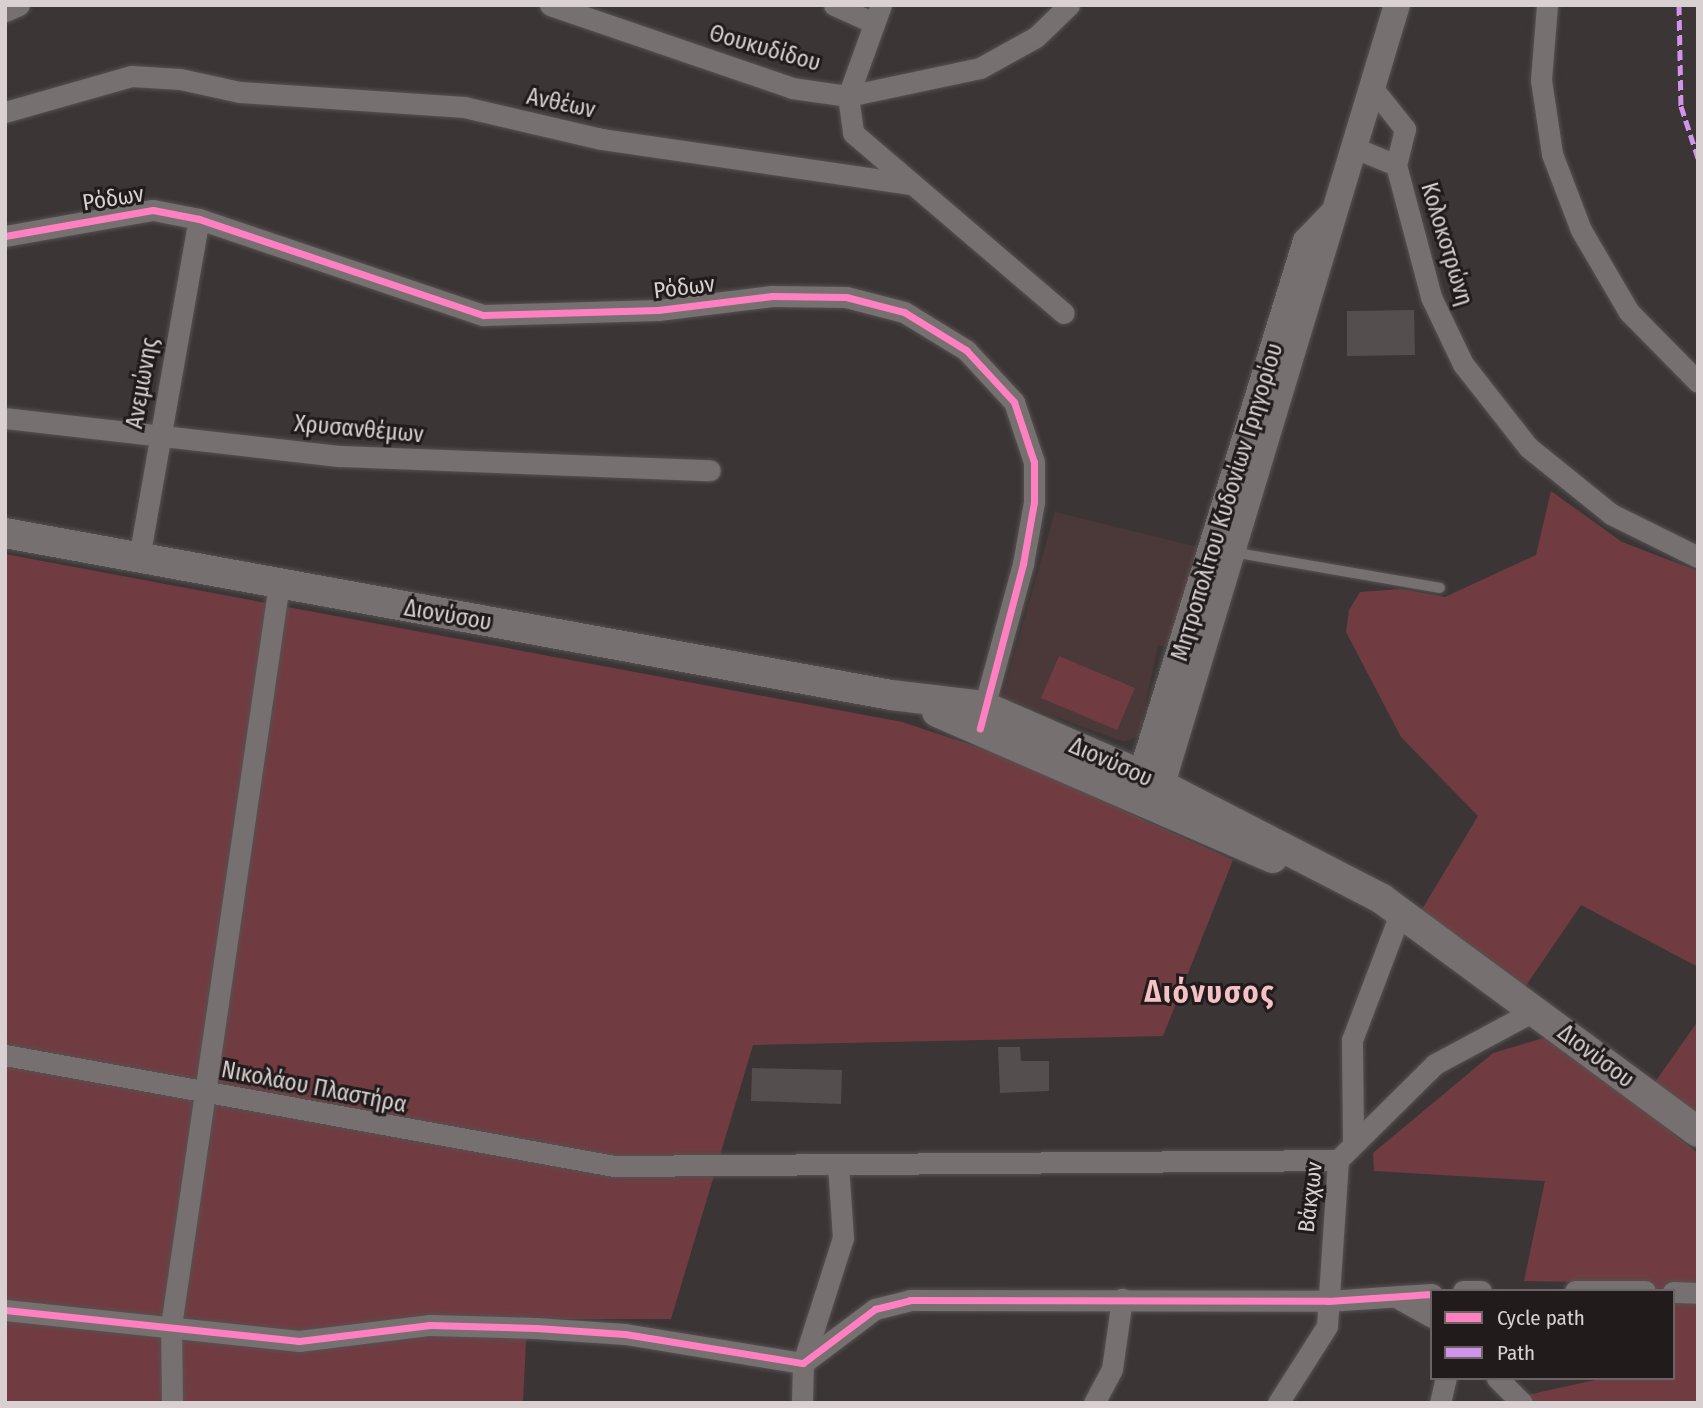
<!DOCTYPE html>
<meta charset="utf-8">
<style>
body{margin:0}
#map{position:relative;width:1703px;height:1408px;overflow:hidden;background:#3b3535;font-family:"Fira Sans Condensed",sans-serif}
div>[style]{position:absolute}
.built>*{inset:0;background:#4b3839}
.green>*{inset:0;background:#713c41}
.building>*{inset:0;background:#544e4e}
.roads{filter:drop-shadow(0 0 2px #565151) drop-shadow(0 0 2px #565151)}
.service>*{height:10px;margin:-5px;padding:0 5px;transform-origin:5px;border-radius:5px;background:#767070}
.minor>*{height:21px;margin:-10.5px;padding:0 10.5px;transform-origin:10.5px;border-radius:10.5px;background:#767070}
.tertiary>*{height:26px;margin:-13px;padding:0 13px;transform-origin:13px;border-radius:13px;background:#767070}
.secondary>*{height:30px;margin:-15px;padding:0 15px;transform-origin:15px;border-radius:15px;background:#767070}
.quiet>*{height:5px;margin-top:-2.5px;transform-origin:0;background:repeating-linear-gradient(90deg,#d193ec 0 10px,transparent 0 15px)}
.cycleway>*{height:7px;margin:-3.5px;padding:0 3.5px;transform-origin:3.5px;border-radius:3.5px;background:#ff80c0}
span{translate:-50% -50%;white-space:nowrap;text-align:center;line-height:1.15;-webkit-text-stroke:6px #211b1c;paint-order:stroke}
.street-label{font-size:23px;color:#d9d1d1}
.district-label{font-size:30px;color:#f5c1c4;font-weight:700;letter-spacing:2px}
.frame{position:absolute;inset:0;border:7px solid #d9d1d1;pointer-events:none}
.legend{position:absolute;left:1430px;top:1289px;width:245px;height:91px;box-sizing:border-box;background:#211b1c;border:2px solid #6b6464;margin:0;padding:9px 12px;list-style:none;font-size:21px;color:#d9d1d1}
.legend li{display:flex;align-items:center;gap:14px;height:35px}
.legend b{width:35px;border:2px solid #6b6464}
</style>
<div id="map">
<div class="built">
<i style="clip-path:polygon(1055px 512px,1198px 547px,1169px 648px,1158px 645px,1139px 736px,1124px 742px,1002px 697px)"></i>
</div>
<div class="green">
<i style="clip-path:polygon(1551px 491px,1622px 542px,1698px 571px,1698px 967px,1581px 905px,1525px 987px,1421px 911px,1478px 816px,1401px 737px,1346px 632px,1349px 610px,1360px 592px,1401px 589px,1445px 597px,1536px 555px)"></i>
<i style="clip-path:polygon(5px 554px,902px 722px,1002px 755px,1233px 860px,1163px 1036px,753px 1045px,671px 1319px,527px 1319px,523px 1403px,5px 1403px)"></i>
<i style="clip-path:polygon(1059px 656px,1135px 688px,1117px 730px,1041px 698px)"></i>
<i style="clip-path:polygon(1698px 1021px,1698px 1117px,1655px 1082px)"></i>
<i style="clip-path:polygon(1550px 1036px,1698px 1153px,1698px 1403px,1492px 1403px,1604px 1378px,1673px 1378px,1673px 1291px,1640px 1291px,1640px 1283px,1524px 1281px,1545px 1181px,1374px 1171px,1373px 1153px,1493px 1053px)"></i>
</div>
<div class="building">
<i style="clip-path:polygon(1414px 310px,1415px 355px,1347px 356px,1347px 311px)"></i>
<i style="clip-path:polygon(998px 1047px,1020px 1047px,1021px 1061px,1049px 1061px,1049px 1091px,1000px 1093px)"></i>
<i style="clip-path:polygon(752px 1068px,842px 1070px,841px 1104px,751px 1101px)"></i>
</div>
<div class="roads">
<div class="service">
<i style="left:1232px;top:552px;width:211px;rotate:9.8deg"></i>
</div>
<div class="minor">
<i style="left:550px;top:5px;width:256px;rotate:18.9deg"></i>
<i style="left:792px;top:88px;width:57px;rotate:8.1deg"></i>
<i style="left:848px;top:96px;width:135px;rotate:-12deg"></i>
<i style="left:980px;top:68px;width:64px;rotate:-29deg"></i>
<i style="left:1036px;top:37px;width:46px;rotate:-44.1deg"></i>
<i style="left:834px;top:5px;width:44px;rotate:24.2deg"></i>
<i style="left:881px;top:5px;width:97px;rotate:109.9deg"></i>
<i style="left:848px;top:96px;width:37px;rotate:82deg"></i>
<i style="left:853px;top:133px;width:277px;rotate:40.5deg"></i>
<i style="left:1547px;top:5px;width:75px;rotate:94.6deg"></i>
<i style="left:1541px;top:80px;width:75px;rotate:81.5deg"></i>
<i style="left:1552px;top:154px;width:81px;rotate:69.1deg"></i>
<i style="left:1581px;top:230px;width:95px;rotate:59.7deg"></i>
<i style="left:1629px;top:312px;width:98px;rotate:45.4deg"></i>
<i style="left:5px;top:11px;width:15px;rotate:-23deg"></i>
<i style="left:1374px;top:90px;width:50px;rotate:51.5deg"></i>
<i style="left:1405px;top:129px;width:37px;rotate:104deg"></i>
<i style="left:1396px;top:165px;width:137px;rotate:75.1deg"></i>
<i style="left:1431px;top:297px;width:74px;rotate:64.5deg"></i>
<i style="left:1463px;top:364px;width:105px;rotate:51.9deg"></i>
<i style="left:1528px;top:447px;width:107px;rotate:38.9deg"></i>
<i style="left:1611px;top:514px;width:97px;rotate:26.3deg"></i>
<i style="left:5px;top:112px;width:131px;rotate:-15.9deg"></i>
<i style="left:131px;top:76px;width:49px;rotate:3.5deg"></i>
<i style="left:180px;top:79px;width:61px;rotate:12.2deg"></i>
<i style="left:240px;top:92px;width:225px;rotate:3.8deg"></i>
<i style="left:464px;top:107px;width:141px;rotate:13.1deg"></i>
<i style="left:601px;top:139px;width:313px;rotate:8.3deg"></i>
<i style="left:1355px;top:148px;width:44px;rotate:22.5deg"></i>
<i style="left:5px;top:236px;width:150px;rotate:-10deg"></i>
<i style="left:153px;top:210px;width:47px;rotate:11.1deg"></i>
<i style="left:199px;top:219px;width:300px;rotate:18.7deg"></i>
<i style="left:483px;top:315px;width:175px;rotate:-1.6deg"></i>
<i style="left:658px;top:310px;width:115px;rotate:-7deg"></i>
<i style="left:772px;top:296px;width:74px;rotate:0.8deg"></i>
<i style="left:846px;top:297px;width:60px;rotate:14.5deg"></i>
<i style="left:904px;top:312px;width:73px;rotate:31.5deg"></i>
<i style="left:966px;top:350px;width:71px;rotate:47.3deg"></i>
<i style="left:1014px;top:402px;width:63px;rotate:71.6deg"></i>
<i style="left:1034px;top:462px;width:40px;rotate:90deg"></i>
<i style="left:1034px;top:502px;width:63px;rotate:100.1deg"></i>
<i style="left:1023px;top:564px;width:161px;rotate:105.2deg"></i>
<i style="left:5px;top:418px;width:336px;rotate:6.5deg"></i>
<i style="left:339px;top:456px;width:371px;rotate:2.2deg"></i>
<i style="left:139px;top:558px;width:344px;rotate:-80deg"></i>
<i style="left:5px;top:1055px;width:619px;rotate:10.33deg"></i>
<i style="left:614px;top:1166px;width:724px;rotate:-0.47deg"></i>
<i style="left:1353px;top:1139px;width:99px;rotate:-90.6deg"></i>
<i style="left:1352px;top:1040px;width:138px;rotate:-69.2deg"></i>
<i style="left:1463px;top:1291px;width:18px"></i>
<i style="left:1575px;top:1291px;width:70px"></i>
<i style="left:1673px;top:1292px;width:25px;rotate:2deg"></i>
<i style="left:1396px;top:1297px;width:41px;rotate:29.1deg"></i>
<i style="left:5px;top:1310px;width:296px;rotate:6deg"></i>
<i style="left:299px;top:1341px;width:132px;rotate:-7deg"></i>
<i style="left:430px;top:1325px;width:106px;rotate:1.6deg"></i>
<i style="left:536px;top:1328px;width:89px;rotate:3.9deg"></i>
<i style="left:625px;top:1334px;width:180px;rotate:9.3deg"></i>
<i style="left:803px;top:1363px;width:90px;rotate:-36.9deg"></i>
<i style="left:875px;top:1309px;width:36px;rotate:-14deg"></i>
<i style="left:910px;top:1300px;width:418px;rotate:0.1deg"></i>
<i style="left:1328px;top:1301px;width:104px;rotate:-3.9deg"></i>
<i style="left:1497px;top:1378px;width:35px;rotate:45deg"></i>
<i style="left:172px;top:1403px;width:77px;rotate:-90.7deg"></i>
<i style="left:171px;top:1326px;width:750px;rotate:-81.72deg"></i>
<i style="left:802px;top:1403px;width:40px;rotate:-88.6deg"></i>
<i style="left:803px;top:1363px;width:131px;rotate:-72.3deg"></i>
<i style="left:843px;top:1238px;width:73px;rotate:-93.9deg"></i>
<i style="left:1094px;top:1403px;width:38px;rotate:-62deg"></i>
<i style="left:1112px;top:1369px;width:71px;rotate:-81.9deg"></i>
<i style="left:1278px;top:1403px;width:91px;rotate:-57.5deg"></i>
<i style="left:1327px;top:1326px;width:166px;rotate:-86.2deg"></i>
<i style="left:1338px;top:1160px;width:136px;rotate:-44.7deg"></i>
<i style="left:1435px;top:1064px;width:112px;rotate:-28.2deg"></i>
<i style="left:1440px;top:1403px;width:26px;rotate:-77deg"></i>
</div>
<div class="tertiary">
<i style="left:1135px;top:795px;width:580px;rotate:-72.85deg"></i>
<i style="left:1306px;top:241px;width:37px;rotate:-46deg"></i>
<i style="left:1156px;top:804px;width:835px;rotate:-73.22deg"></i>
</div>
<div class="secondary">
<i style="left:5px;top:533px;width:901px;rotate:10.36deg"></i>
<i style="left:891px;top:695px;width:93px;rotate:6.8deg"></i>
<i style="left:983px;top:706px;width:176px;rotate:23.5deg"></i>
<i style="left:1144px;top:776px;width:268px;rotate:27.3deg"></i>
<i style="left:1382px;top:899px;width:393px;rotate:36.4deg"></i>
<i style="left:937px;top:712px;width:366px;rotate:23.5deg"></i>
</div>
</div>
<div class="quiet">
<i style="left:1679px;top:5px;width:101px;rotate:88.9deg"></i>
<i style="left:1681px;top:106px;width:55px;rotate:71.9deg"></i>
</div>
<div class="cycleway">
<i style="left:5px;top:236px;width:150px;rotate:-10deg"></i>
<i style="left:153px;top:210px;width:47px;rotate:11.1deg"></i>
<i style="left:199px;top:219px;width:300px;rotate:18.7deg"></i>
<i style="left:483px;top:315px;width:175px;rotate:-1.6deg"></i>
<i style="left:658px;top:310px;width:115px;rotate:-7deg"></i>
<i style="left:772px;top:296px;width:74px;rotate:0.8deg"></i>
<i style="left:846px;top:297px;width:60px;rotate:14.5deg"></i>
<i style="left:904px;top:312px;width:73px;rotate:31.5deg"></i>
<i style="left:966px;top:350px;width:71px;rotate:47.3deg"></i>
<i style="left:1014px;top:402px;width:63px;rotate:71.6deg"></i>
<i style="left:1034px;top:462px;width:40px;rotate:90deg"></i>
<i style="left:1034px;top:502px;width:63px;rotate:100.1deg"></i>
<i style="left:1023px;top:564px;width:170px;rotate:104.7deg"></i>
<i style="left:5px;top:1310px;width:296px;rotate:6deg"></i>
<i style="left:299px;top:1341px;width:132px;rotate:-7deg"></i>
<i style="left:430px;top:1325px;width:106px;rotate:1.6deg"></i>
<i style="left:536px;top:1328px;width:89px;rotate:3.9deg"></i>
<i style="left:625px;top:1334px;width:180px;rotate:9.3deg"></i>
<i style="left:803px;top:1363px;width:90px;rotate:-36.9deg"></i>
<i style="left:875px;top:1309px;width:36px;rotate:-14deg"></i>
<i style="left:910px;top:1300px;width:418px;rotate:0.1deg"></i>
<i style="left:1328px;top:1301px;width:104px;rotate:-3.9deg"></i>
</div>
<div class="street-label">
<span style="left:765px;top:48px;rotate:16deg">Θουκυδίδου</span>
<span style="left:561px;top:103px;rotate:12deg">Ανθέων</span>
<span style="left:113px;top:198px;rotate:-9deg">Ρόδων</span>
<span style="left:1447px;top:244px;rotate:73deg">Κολοκοτρώνη</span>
<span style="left:684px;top:287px;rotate:-7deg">Ρόδων</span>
<span style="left:142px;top:383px;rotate:-80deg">Ανεμώνης</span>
<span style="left:359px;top:429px;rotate:5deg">Χρυσανθέμων</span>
<span style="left:1227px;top:502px;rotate:-73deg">Μητροπολίτου Κυδονίων Γρηγορίου</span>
<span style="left:448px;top:615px;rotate:10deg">Διονύσου</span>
<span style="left:1111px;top:762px;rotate:24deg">Διονύσου</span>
<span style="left:1596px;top:1056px;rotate:37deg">Διονύσου</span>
<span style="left:314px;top:1087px;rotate:11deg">Νικολάου Πλαστήρα</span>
<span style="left:1310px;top:1197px;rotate:-83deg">Βάκχων</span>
</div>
<div class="district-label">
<span style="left:1210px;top:992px">Διόνυσος</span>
</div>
<div class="frame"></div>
<ul class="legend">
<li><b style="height:9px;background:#ff80c0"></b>Cycle path</li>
<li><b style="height:9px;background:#d193ec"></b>Path</li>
</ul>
</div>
